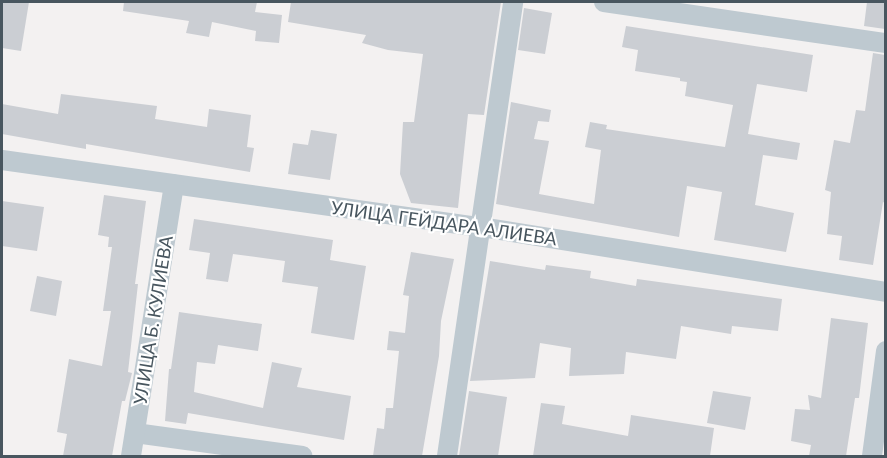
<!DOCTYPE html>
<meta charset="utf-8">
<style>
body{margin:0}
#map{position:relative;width:887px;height:458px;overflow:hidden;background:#f3f1f1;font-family:Lato,sans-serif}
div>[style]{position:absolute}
.building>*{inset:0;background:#cbced3}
.minor>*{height:20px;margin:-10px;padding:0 10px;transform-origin:10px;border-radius:10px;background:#bec9d0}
span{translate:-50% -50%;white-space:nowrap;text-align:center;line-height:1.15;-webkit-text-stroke:4.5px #fff;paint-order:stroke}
.street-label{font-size:18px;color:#48565f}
.frame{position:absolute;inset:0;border:3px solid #48565f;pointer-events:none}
</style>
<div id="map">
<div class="building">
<i style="clip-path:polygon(2px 2px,29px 2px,21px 51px,2px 48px)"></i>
<i style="clip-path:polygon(124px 2px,257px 2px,255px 12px,282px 15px,279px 43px,255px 41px,256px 31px,212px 22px,209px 37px,186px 33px,189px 21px,123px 11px)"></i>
<i style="clip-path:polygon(291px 2px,501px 2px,484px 115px,468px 114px,458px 208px,411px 203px,400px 174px,403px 122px,414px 122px,423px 54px,388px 50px,362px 43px,366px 35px,288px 22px)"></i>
<i style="clip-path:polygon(867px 2px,885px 2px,885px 29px,864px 26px)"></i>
<i style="clip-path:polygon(524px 8px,552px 13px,545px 54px,518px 50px)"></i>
<i style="clip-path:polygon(626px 26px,813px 55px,807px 92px,757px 84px,748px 134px,800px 143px,797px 160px,763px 155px,755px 205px,794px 213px,786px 252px,714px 240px,722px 192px,687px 186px,679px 237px,496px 204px,511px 102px,551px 110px,549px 122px,538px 121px,534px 139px,549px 141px,539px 194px,594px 204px,601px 150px,585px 147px,590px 122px,607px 125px,606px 129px,725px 147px,733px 105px,685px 96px,687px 82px,680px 81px,680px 78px,635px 71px,638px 50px,622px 47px)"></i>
<i style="clip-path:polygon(873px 53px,885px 55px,885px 203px,883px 202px,873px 265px,839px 260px,842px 236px,827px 234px,831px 192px,825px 190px,834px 140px,850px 143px,856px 110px,865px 111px)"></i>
<i style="clip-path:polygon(61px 94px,157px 106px,155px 119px,207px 127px,209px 109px,251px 115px,247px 147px,254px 148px,250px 172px,86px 144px,86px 149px,2px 134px,2px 104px,58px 114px)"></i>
<i style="clip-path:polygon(311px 130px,337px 134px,330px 180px,288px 174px,293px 143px,308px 145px)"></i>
<i style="clip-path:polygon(104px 195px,146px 201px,135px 284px,138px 284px,128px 372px,132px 373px,125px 401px,122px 401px,112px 456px,63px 456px,67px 434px,57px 432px,69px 359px,102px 366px,111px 311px,103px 311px,112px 247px,108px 247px,109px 237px,98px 235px)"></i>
<i style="clip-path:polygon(2px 201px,44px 207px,37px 251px,2px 246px)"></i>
<i style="clip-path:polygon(194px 219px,333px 240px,330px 260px,366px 266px,354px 340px,311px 333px,318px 287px,282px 282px,285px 261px,233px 254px,228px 282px,206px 279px,210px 253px,189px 250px)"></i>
<i style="clip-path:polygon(411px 252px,454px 259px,441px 321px,439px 356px,422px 456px,373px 456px,377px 428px,384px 429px,386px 408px,393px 408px,399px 351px,387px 350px,389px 331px,405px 333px,409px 296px,403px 295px)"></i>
<i style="clip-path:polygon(490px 261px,545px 270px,546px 265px,591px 271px,590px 278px,636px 286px,637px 279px,782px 299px,778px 331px,732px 326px,731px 334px,681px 326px,676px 359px,626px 352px,624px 374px,569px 376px,571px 348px,540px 343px,535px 378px,470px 381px)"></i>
<i style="clip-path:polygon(37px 276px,62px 281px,56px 316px,30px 311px)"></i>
<i style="clip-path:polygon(179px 312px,262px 324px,258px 351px,218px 345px,215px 364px,197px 362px,194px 392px,263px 408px,272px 362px,302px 368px,297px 387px,351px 396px,344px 440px,188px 413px,186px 424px,165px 421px,169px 369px,171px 369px)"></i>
<i style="clip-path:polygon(831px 318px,868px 323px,859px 398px,855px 398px,846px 456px,809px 456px,811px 445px,791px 441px,795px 409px,810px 410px,808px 395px,821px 398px)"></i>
<i style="clip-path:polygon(469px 391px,507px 397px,498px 456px,459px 456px)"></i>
<i style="clip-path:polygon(713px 391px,751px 397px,745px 430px,707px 423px)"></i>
<i style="clip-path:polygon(541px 403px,565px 406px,562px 424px,628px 436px,631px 415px,714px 428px,710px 456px,533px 456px)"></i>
</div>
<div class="minor">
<i style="left:604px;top:2px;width:285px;rotate:8.3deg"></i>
<i style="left:2px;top:160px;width:484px;rotate:8deg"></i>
<i style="left:481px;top:227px;width:410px;rotate:9.1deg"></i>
<i style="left:135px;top:433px;width:169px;rotate:7.8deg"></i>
<i style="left:131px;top:456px;width:275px;rotate:-81deg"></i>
<i style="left:447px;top:456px;width:459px;rotate:-81.7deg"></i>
<i style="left:872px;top:456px;width:106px;rotate:-82.4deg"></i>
</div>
<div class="street-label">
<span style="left:444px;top:223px;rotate:8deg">УЛИЦА ГЕЙДАРА АЛИЕВА</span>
<span style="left:153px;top:320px;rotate:-81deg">УЛИЦА Б. КУЛИЕВА</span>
</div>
<div class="frame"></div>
</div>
